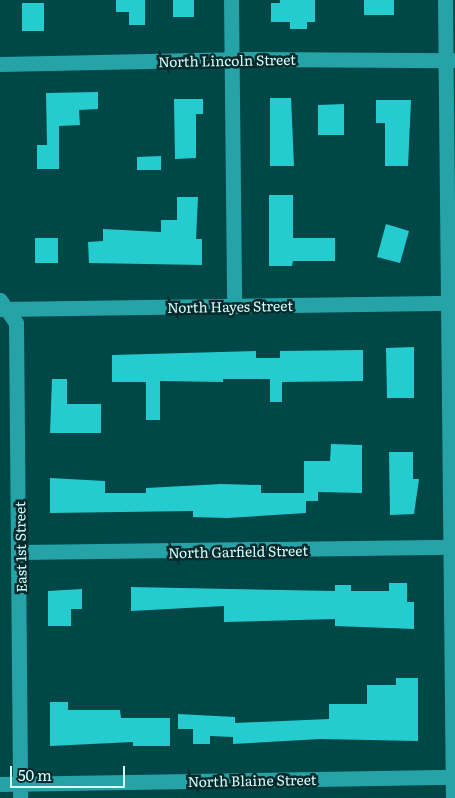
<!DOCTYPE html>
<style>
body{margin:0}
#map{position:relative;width:455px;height:798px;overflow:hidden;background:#004748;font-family:Literata,serif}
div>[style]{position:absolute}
.building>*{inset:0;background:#24cbcf}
.minor>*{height:15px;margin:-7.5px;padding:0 7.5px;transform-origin:7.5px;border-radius:7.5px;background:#25a3a6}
span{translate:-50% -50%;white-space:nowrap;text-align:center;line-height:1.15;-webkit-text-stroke:5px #042a2b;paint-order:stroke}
.street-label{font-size:14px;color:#d5fefe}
.scale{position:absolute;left:10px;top:766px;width:115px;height:22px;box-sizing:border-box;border:2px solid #d5fefe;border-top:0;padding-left:6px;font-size:15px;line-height:18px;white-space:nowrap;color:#d5fefe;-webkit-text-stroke:4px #042a2b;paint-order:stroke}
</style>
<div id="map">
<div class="building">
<i style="clip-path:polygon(116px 0,145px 0,145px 25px,129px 25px,129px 12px,116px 12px)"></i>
<i style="clip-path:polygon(173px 0,194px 0,194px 17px,173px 17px)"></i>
<i style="clip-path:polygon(280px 0,315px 0,315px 22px,307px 22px,307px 29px,290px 29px,290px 22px,271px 22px,271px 3px,280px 3px)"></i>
<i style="clip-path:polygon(364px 0,394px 0,394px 15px,364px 15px)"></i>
<i style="clip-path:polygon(22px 3px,44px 3px,44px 31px,22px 31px)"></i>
<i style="clip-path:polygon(98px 92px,98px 109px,79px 110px,80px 125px,59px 126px,59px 169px,37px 169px,37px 145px,47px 145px,46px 93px)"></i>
<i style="clip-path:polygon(270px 98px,291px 98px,294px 166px,270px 166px)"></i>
<i style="clip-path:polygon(174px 99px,203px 99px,203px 114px,196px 114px,196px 158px,175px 159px)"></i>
<i style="clip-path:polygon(376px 100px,411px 100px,408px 166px,385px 166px,385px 123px,376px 123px)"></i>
<i style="clip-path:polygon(344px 104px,344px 135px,318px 135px,318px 105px)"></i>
<i style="clip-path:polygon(161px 156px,161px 170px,137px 170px,137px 157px)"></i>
<i style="clip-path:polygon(269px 195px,293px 195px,293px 238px,335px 238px,335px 261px,293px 261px,292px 266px,269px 266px)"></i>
<i style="clip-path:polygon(177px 197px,198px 197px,196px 239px,202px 239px,202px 265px,89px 263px,88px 242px,103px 241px,103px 229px,161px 232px,161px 220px,177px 220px)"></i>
<i style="clip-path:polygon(386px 224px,409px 231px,400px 263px,377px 257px)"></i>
<i style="clip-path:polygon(35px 238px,58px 238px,58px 263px,35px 263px)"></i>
<i style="clip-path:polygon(414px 347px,414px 398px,387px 398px,386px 348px)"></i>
<i style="clip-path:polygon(363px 350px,363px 381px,282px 382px,282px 402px,270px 402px,270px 379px,223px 379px,223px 382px,160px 381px,160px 420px,146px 420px,146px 382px,112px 382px,112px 355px,256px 351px,256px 358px,280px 358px,280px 351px)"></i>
<i style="clip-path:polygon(52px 379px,67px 379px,67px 404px,101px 404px,101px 433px,50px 433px)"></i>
<i style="clip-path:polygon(331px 444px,362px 445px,362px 493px,318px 492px,318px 501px,306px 501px,306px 513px,227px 518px,193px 517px,193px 511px,50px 513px,50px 478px,105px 481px,105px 493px,146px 493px,146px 488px,221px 484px,261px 485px,261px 493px,304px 493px,304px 461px,330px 461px)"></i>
<i style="clip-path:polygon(389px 452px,413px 452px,413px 479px,419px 479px,414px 514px,390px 515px)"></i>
<i style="clip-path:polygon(389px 583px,407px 583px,407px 602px,414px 602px,414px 629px,335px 626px,335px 619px,224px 622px,224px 606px,131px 611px,131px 587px,335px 591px,335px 585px,351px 585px,351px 591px,389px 591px)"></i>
<i style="clip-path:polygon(82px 589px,82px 609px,71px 609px,71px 626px,48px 626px,48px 591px)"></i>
<i style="clip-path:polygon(396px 678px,418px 678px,418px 741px,320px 739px,233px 744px,233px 737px,210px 736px,210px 744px,193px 744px,193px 729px,178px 729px,178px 714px,235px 717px,235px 723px,329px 719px,329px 704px,367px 704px,367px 685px,396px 685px)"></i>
<i style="clip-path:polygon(50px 702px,68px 702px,68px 710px,120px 710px,121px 718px,170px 718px,170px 746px,133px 746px,133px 742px,50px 746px)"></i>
</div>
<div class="minor">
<i style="left:231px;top:0;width:306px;rotate:89.4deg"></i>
<i style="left:445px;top:0;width:798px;rotate:89.43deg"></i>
<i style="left:0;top:64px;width:232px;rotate:-1.2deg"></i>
<i style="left:232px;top:59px;width:221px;rotate:0.3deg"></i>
<i style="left:0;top:300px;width:28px;rotate:55deg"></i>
<i style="left:16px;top:323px;width:475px;rotate:89.5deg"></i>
<i style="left:0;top:309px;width:455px;rotate:-0.8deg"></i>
<i style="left:20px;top:552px;width:435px;rotate:-0.7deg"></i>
<i style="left:0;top:784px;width:455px;rotate:-0.9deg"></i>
</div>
<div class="street-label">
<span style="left:227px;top:60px;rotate:-1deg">North Lincoln Street</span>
<span style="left:230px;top:306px;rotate:-1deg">North Hayes Street</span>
<span style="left:20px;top:547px;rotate:-91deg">East 1st Street</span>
<span style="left:238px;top:551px;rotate:-1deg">North Garfield Street</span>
<span style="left:252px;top:780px;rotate:-1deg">North Blaine Street</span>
</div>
<div class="scale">50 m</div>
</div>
